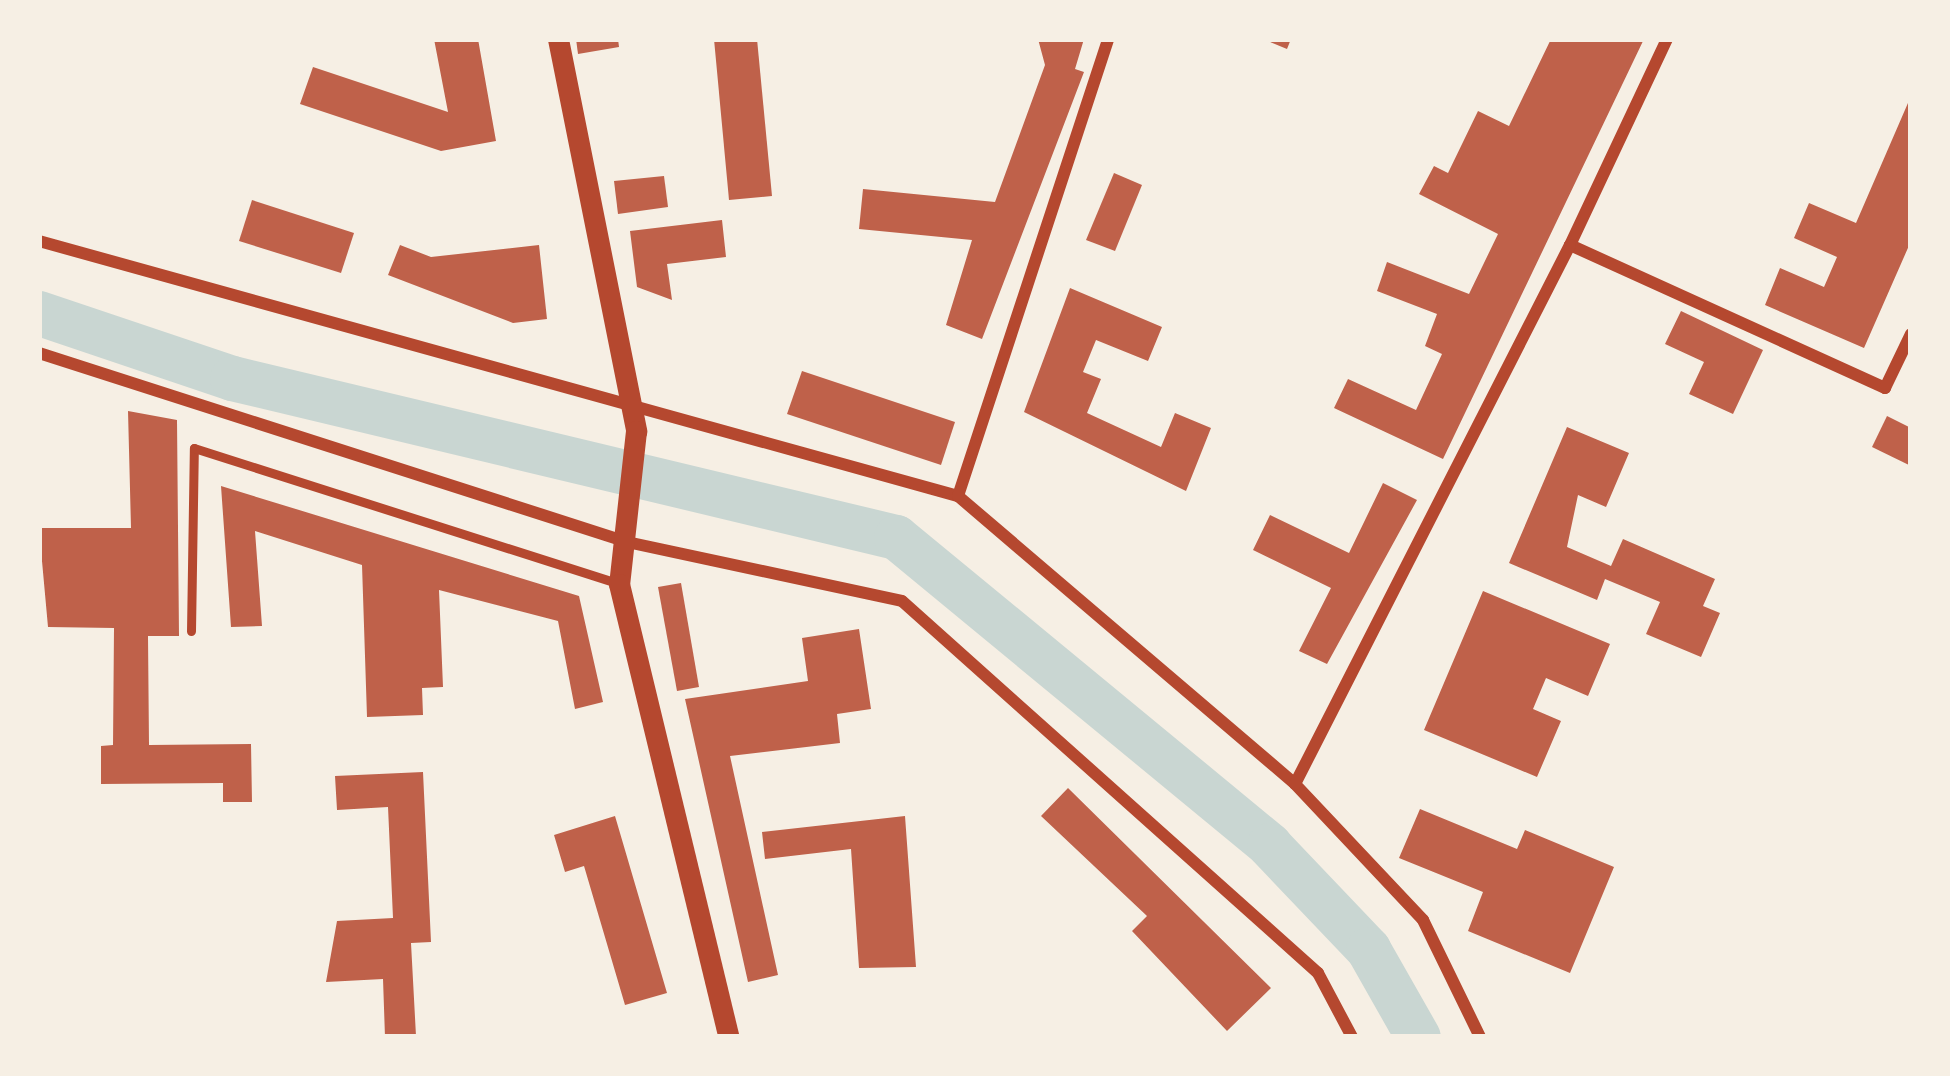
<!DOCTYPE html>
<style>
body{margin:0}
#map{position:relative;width:1950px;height:1076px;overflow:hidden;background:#f6efe4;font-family:Overpass,sans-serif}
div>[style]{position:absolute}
.canal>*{height:45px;margin:-22.5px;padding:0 22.5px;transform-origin:22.5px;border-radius:22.5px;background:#c9d6d2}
.building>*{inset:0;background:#bf614a}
.service>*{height:9px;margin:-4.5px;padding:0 4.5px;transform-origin:4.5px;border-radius:4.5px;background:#b5482f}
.minor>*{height:12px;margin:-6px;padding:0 6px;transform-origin:6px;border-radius:6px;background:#b5482f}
.tertiary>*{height:21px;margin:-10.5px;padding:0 10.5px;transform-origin:10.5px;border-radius:10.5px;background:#b5482f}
span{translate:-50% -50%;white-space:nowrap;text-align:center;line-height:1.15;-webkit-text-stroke:12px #f6efe4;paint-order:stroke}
.frame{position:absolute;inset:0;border:42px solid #f6efe4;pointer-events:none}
</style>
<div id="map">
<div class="canal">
<i style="left:39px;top:313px;width:204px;rotate:18.6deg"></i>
<i style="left:232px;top:378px;width:683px;rotate:13.47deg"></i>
<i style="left:896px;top:537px;width:484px;rotate:39.5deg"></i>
<i style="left:1269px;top:845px;width:144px;rotate:46.4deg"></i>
<i style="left:1368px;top:949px;width:101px;rotate:60.4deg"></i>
</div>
<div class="building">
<i style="clip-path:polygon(434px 39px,478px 39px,496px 141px,441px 151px,300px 104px,313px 67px,448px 112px)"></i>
<i style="clip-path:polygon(576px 39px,618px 39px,619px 47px,578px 54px)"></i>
<i style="clip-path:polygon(714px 39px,757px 39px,772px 196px,729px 200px)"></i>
<i style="clip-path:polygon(1038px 39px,1084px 39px,1075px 69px,1084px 72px,982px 339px,946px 325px,972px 240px,859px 229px,863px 189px,995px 202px,1045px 65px)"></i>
<i style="clip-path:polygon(1263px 39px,1291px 39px,1287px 49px)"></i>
<i style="clip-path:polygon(1551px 39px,1644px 39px,1443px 459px,1334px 408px,1348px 379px,1416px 410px,1442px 354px,1425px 346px,1437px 314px,1377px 291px,1387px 262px,1469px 294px,1498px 234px,1419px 194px,1434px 166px,1448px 173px,1478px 111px,1509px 126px)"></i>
<i style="clip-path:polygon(1911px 96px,1911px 241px,1864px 348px,1765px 305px,1780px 268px,1824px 287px,1837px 257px,1794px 238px,1809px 203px,1856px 223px)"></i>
<i style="clip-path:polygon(1114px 173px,1142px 185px,1115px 251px,1086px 240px)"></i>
<i style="clip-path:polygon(664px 176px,668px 207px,618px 214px,614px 181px)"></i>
<i style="clip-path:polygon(252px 200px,354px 233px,341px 273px,239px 241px)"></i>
<i style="clip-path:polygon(722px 220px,726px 257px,667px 264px,672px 300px,637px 287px,630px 231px)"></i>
<i style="clip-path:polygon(400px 245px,431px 257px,539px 245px,547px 319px,513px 323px,388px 275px)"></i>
<i style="clip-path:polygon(1070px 288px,1162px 327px,1148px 361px,1096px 340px,1083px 372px,1101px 379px,1087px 413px,1161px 447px,1175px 413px,1211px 428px,1186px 491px,1024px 412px)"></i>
<i style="clip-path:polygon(1681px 311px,1763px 350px,1733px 414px,1689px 394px,1704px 362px,1665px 344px)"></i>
<i style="clip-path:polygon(802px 371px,955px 422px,941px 465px,787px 414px)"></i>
<i style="clip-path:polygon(128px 411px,177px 420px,179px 636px,148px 636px,149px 745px,251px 744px,252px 802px,223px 802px,223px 783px,101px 784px,101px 746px,113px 745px,114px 628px,48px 627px,39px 528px,131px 528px)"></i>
<i style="clip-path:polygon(1887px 416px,1911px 428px,1911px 466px,1872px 447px)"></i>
<i style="clip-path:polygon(1567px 427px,1629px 453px,1606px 507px,1578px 495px,1567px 547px,1611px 566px,1623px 539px,1715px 579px,1703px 606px,1720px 613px,1701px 657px,1646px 634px,1660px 602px,1605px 579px,1597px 600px,1509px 563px)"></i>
<i style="clip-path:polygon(1383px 483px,1417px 500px,1327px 664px,1299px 651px,1331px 588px,1253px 550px,1270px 515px,1349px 553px)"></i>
<i style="clip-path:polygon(221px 486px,579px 596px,603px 702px,575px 709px,558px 621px,439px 590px,443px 687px,422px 688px,423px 715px,367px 717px,362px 565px,255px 531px,262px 626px,231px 627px)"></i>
<i style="clip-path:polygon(681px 583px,699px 687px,677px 691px,658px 587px)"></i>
<i style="clip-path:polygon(1483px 591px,1610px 644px,1588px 696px,1546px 678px,1533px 709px,1561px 721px,1537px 777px,1424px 730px)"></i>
<i style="clip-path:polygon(859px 629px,871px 709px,837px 714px,840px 743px,730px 756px,778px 975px,748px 982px,685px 699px,808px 681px,802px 638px)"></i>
<i style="clip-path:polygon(423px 772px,431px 942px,411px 943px,416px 1036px,385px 1037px,383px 979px,326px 982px,337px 921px,393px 918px,388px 807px,337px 810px,335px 776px)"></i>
<i style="clip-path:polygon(1068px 788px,1271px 988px,1227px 1031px,1132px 931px,1147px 916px,1041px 816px)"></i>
<i style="clip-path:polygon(1420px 809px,1517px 849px,1525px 830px,1614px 867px,1570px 973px,1468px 931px,1483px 892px,1399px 858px)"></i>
<i style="clip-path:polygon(615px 816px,667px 993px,625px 1005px,584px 866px,565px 872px,554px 835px)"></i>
<i style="clip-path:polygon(905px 816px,916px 967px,859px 968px,851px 849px,765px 859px,762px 832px)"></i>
</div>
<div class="service">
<i style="left:191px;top:631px;width:183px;rotate:-89.1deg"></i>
<i style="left:194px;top:448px;width:446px;rotate:17.7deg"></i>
</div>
<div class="minor">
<i style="left:1667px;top:39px;width:228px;rotate:115.2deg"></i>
<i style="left:1570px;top:245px;width:346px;rotate:24.4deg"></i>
<i style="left:1885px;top:388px;width:60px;rotate:-64.3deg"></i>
<i style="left:39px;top:241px;width:954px;rotate:15.51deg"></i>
<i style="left:958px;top:496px;width:443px;rotate:40.5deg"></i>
<i style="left:1295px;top:784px;width:187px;rotate:46.7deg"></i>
<i style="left:1423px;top:920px;width:130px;rotate:64deg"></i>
<i style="left:39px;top:353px;width:618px;rotate:17.82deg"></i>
<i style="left:627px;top:542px;width:281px;rotate:12.1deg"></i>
<i style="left:902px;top:601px;width:558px;rotate:41.8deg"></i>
<i style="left:1318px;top:973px;width:72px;rotate:62deg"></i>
<i style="left:958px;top:496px;width:481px;rotate:-71.8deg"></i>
<i style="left:1295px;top:784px;width:605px;rotate:-62.97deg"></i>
</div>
<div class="tertiary">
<i style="left:558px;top:39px;width:400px;rotate:78.7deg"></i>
<i style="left:636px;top:431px;width:154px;rotate:96.3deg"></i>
<i style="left:619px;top:584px;width:466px;rotate:76.4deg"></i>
</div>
<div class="frame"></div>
</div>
